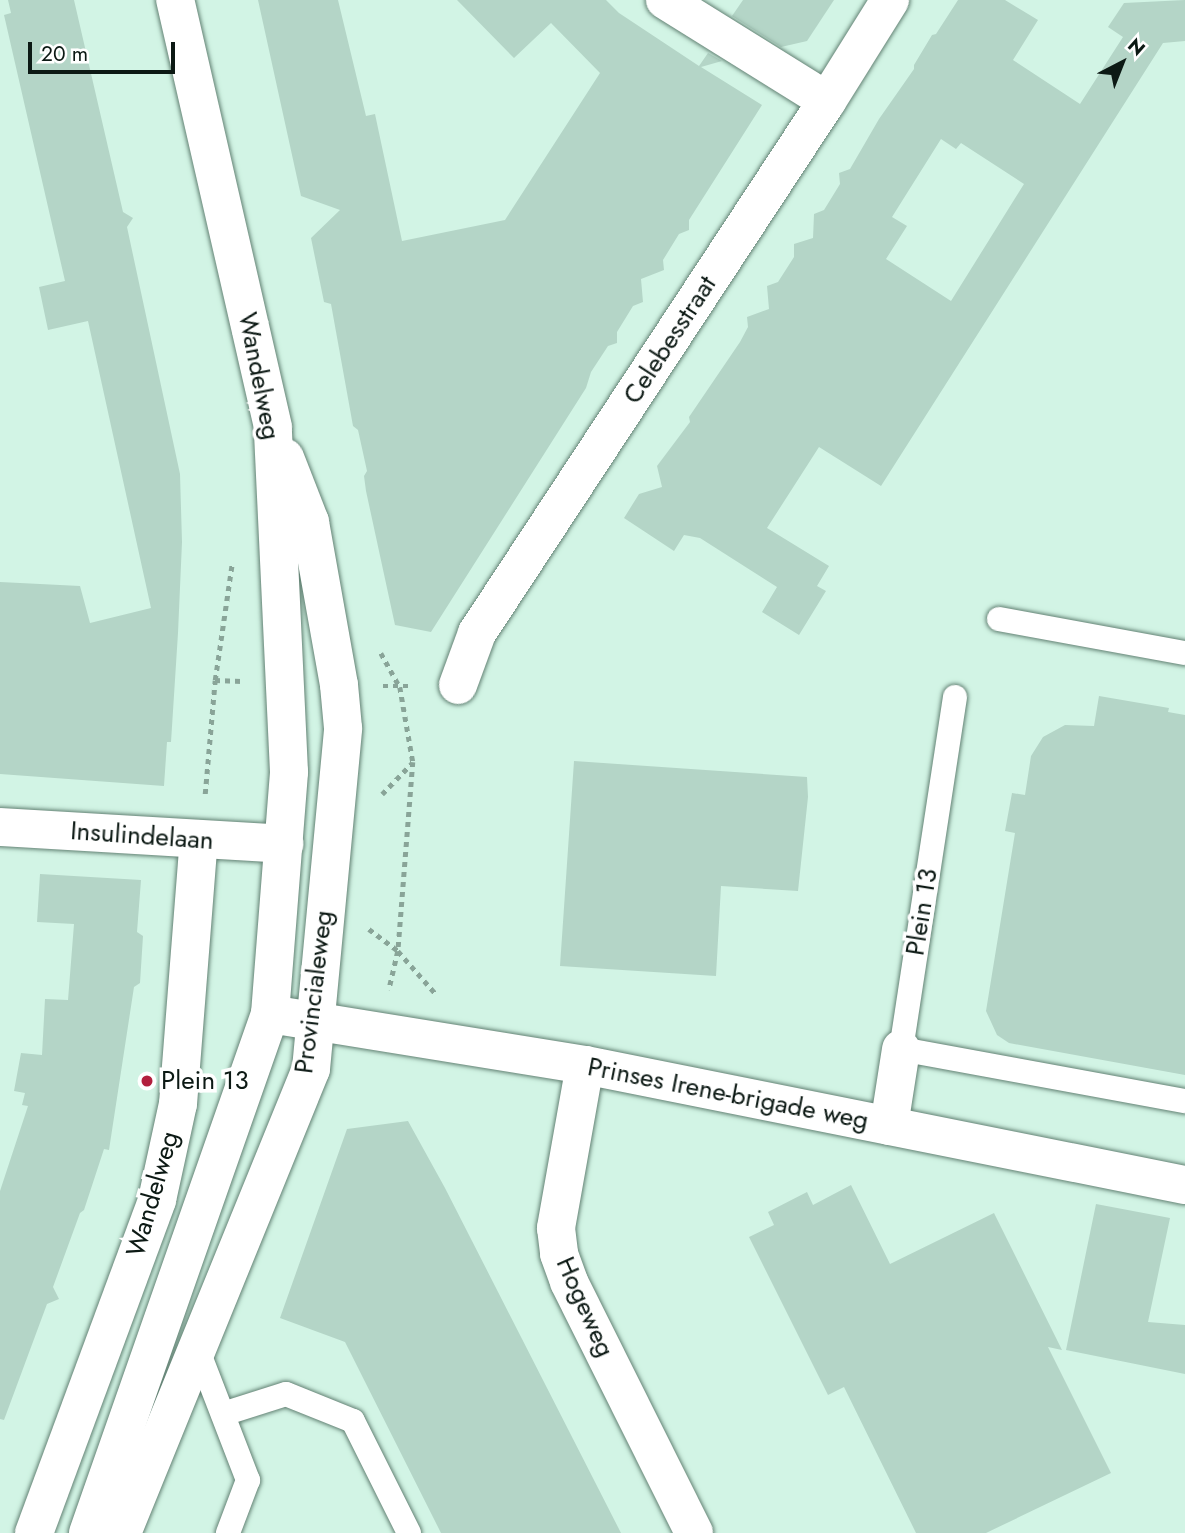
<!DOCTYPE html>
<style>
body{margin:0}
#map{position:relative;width:1185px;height:1533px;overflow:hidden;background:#d2f4e5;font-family:Jost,sans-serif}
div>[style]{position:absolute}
.building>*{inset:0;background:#b4d5c7}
.path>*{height:4.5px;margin-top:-2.25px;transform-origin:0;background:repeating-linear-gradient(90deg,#89a498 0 5px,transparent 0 10px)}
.roads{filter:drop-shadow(0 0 2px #638274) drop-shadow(0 0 2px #638274)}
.service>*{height:24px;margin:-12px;padding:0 12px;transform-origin:12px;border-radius:12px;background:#fff}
.minor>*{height:38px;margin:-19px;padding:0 19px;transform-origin:19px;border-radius:19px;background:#fff}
.primary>*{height:38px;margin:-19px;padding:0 19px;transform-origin:19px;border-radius:19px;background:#fff}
.dots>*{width:19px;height:19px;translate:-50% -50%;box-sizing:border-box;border:4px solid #fff;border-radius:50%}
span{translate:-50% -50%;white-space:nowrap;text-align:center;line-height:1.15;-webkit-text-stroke:7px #fff;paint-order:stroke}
.street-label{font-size:26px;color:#0c1914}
.poi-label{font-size:26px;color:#0c1914}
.left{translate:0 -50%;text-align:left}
.north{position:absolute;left:1087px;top:28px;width:70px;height:70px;-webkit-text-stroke:5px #fff;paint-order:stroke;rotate:42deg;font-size:19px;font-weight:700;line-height:28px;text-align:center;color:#0c1914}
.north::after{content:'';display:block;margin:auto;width:24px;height:32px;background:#0c1914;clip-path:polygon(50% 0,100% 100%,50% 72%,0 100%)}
.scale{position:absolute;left:28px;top:42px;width:147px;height:32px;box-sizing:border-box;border:4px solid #0c1914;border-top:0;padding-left:9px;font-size:21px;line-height:24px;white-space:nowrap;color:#0c1914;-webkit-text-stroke:5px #fff;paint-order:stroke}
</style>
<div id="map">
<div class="building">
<i style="clip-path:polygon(8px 0,74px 0,123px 212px,133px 218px,127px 227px,180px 474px,182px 542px,178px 633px,171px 742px,167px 742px,164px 786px,0 774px,0 582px,80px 586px,90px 623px,151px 608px,88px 321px,48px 330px,39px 287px,65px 281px,4px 15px,11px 13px)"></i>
<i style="clip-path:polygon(258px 0,338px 0,366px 116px,375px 114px,402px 241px,505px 220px,600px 73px,551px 23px,514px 58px,457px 0,606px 0,619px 13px,699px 66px,708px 53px,722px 61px,701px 67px,762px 105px,689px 220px,689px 230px,679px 234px,663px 260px,664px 270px,641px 279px,643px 302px,633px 306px,617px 332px,617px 343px,608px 346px,591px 372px,586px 388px,431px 632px,395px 625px,366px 491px,364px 476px,367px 471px,358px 430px,353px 426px,331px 304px,324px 302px,311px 238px,340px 210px,301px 196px)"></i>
<i style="clip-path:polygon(743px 0,834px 0,807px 41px,781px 47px,732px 16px)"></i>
<i style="clip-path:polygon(evenodd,958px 0,1005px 0,1038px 20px,1013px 60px,1080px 104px,1123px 37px,1108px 27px,1124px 3px,1185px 0,1185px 41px,1163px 43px,881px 486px,819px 447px,767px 528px,829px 566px,817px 586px,826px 591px,799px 635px,762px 612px,777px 587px,700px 538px,684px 535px,674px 551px,624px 518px,639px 494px,662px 487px,657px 466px,690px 422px,689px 417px,740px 342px,748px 327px,747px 317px,769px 309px,767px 286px,778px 282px,794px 257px,794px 244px,813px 238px,814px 214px,824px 210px,840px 184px,839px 173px,850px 169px,879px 119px,914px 69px,914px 65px,932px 35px,936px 34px,958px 0,941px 139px,956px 149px,961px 143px,1024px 184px,951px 301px,886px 259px,907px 226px,892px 217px,941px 139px)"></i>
<i style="clip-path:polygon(1099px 696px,1169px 708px,1168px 712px,1185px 715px,1185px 1075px,1009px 1043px,997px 1035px,986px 1011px,1015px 833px,1005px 831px,1012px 793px,1025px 795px,1031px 756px,1043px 737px,1065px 725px,1094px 726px)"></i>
<i style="clip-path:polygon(574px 761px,807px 777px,808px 797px,798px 891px,721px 886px,716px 976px,560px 966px)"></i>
<i style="clip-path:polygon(40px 874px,141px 880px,137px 932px,143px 936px,140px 983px,134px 987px,109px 1150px,104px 1149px,84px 1210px,80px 1213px,53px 1287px,59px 1299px,47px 1304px,4px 1420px,0 1419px,0 1191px,28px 1106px,22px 1105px,25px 1093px,14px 1091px,21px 1053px,42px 1055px,45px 999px,68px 1000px,74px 924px,37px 922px)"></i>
<i style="clip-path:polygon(408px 1121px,445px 1188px,621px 1533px,441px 1533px,345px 1342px,280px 1318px,347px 1129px)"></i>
<i style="clip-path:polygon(851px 1185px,890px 1264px,994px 1213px,1062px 1350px,1048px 1347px,1111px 1473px,986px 1533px,916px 1533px,844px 1387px,828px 1395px,749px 1237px,774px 1225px,768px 1212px,807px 1192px,813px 1205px)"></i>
<i style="clip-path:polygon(1096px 1204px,1170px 1218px,1148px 1322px,1185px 1325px,1185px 1374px,1066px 1350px)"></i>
</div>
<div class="path">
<i style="left:381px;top:653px;width:39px;rotate:61deg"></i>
<i style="left:400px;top:687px;width:76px;rotate:80.2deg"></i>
<i style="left:413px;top:762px;width:190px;rotate:94.5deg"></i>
<i style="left:398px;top:951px;width:40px;rotate:103deg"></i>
<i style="left:215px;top:680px;width:27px;rotate:2deg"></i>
<i style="left:383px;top:686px;width:30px"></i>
<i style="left:205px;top:794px;width:114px;rotate:-85deg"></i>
<i style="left:215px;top:680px;width:118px;rotate:-81.7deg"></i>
<i style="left:382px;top:794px;width:43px;rotate:-45.9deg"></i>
<i style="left:369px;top:929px;width:36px;rotate:37deg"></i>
<i style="left:398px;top:951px;width:56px;rotate:48.6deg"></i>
</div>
<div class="roads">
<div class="service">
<i style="left:999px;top:619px;width:189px;rotate:10.4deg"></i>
<i style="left:955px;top:697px;width:356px;rotate:98.7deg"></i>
<i style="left:901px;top:1049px;width:289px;rotate:10.4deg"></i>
<i style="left:197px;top:1348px;width:142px;rotate:68.9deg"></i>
<i style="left:248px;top:1480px;width:57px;rotate:110.7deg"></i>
<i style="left:223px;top:1414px;width:66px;rotate:-17.6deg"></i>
<i style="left:286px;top:1394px;width:72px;rotate:21.9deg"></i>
<i style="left:353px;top:1421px;width:125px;rotate:63.4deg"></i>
</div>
<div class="minor">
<i style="left:665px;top:0;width:191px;rotate:31.9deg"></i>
<i style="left:458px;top:685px;width:55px;rotate:-69.9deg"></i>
<i style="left:477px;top:633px;width:637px;rotate:-56.66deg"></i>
<i style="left:827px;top:101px;width:119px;rotate:-58deg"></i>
<i style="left:0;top:827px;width:285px;rotate:3.4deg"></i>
<i style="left:270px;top:1014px;width:319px;rotate:9.2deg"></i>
<i style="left:585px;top:1065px;width:612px;rotate:11.31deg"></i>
<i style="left:585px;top:1065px;width:166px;rotate:100.1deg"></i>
<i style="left:556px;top:1228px;width:26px;rotate:83deg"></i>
<i style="left:559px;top:1254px;width:30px;rotate:70deg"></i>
<i style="left:569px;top:1282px;width:280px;rotate:63.5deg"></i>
<i style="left:889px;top:1126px;width:78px;rotate:-81.1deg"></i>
<i style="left:34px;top:1533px;width:355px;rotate:-69.7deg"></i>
<i style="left:157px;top:1200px;width:98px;rotate:-77.7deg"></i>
<i style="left:178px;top:1104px;width:265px;rotate:-85.5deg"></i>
</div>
<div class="primary">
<i style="left:88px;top:1533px;width:550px;rotate:-70.68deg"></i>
<i style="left:270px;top:1014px;width:243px;rotate:-85.5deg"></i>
<i style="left:289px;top:772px;width:345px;rotate:-92.7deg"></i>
<i style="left:273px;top:427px;width:438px;rotate:-102.9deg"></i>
<i style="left:122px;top:1533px;width:501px;rotate:-67.84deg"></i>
<i style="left:311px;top:1069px;width:342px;rotate:-84.6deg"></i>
<i style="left:343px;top:728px;width:43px;rotate:-95.3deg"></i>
<i style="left:339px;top:685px;width:166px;rotate:-100.1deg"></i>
<i style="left:310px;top:522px;width:69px;rotate:-111.3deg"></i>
</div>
</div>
<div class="dots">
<i style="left:147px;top:1081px;background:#b21f3d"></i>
</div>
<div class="street-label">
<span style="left:670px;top:340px;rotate:-57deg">Celebesstraat</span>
<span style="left:259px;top:376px;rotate:79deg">Wandelweg</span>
<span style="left:142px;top:836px;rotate:4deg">Insulindelaan</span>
<span style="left:922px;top:912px;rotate:-81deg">Plein 13</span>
<span style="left:314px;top:992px;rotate:-83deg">Provincialeweg</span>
<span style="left:728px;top:1094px;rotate:11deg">Prinses Irene-brigade weg</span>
<span style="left:153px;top:1194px;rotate:-74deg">Wandelweg</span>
<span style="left:585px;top:1307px;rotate:66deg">Hogeweg</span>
</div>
<div class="poi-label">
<span class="left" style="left:161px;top:1081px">Plein 13</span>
</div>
<div class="north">N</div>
<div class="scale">20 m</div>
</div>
